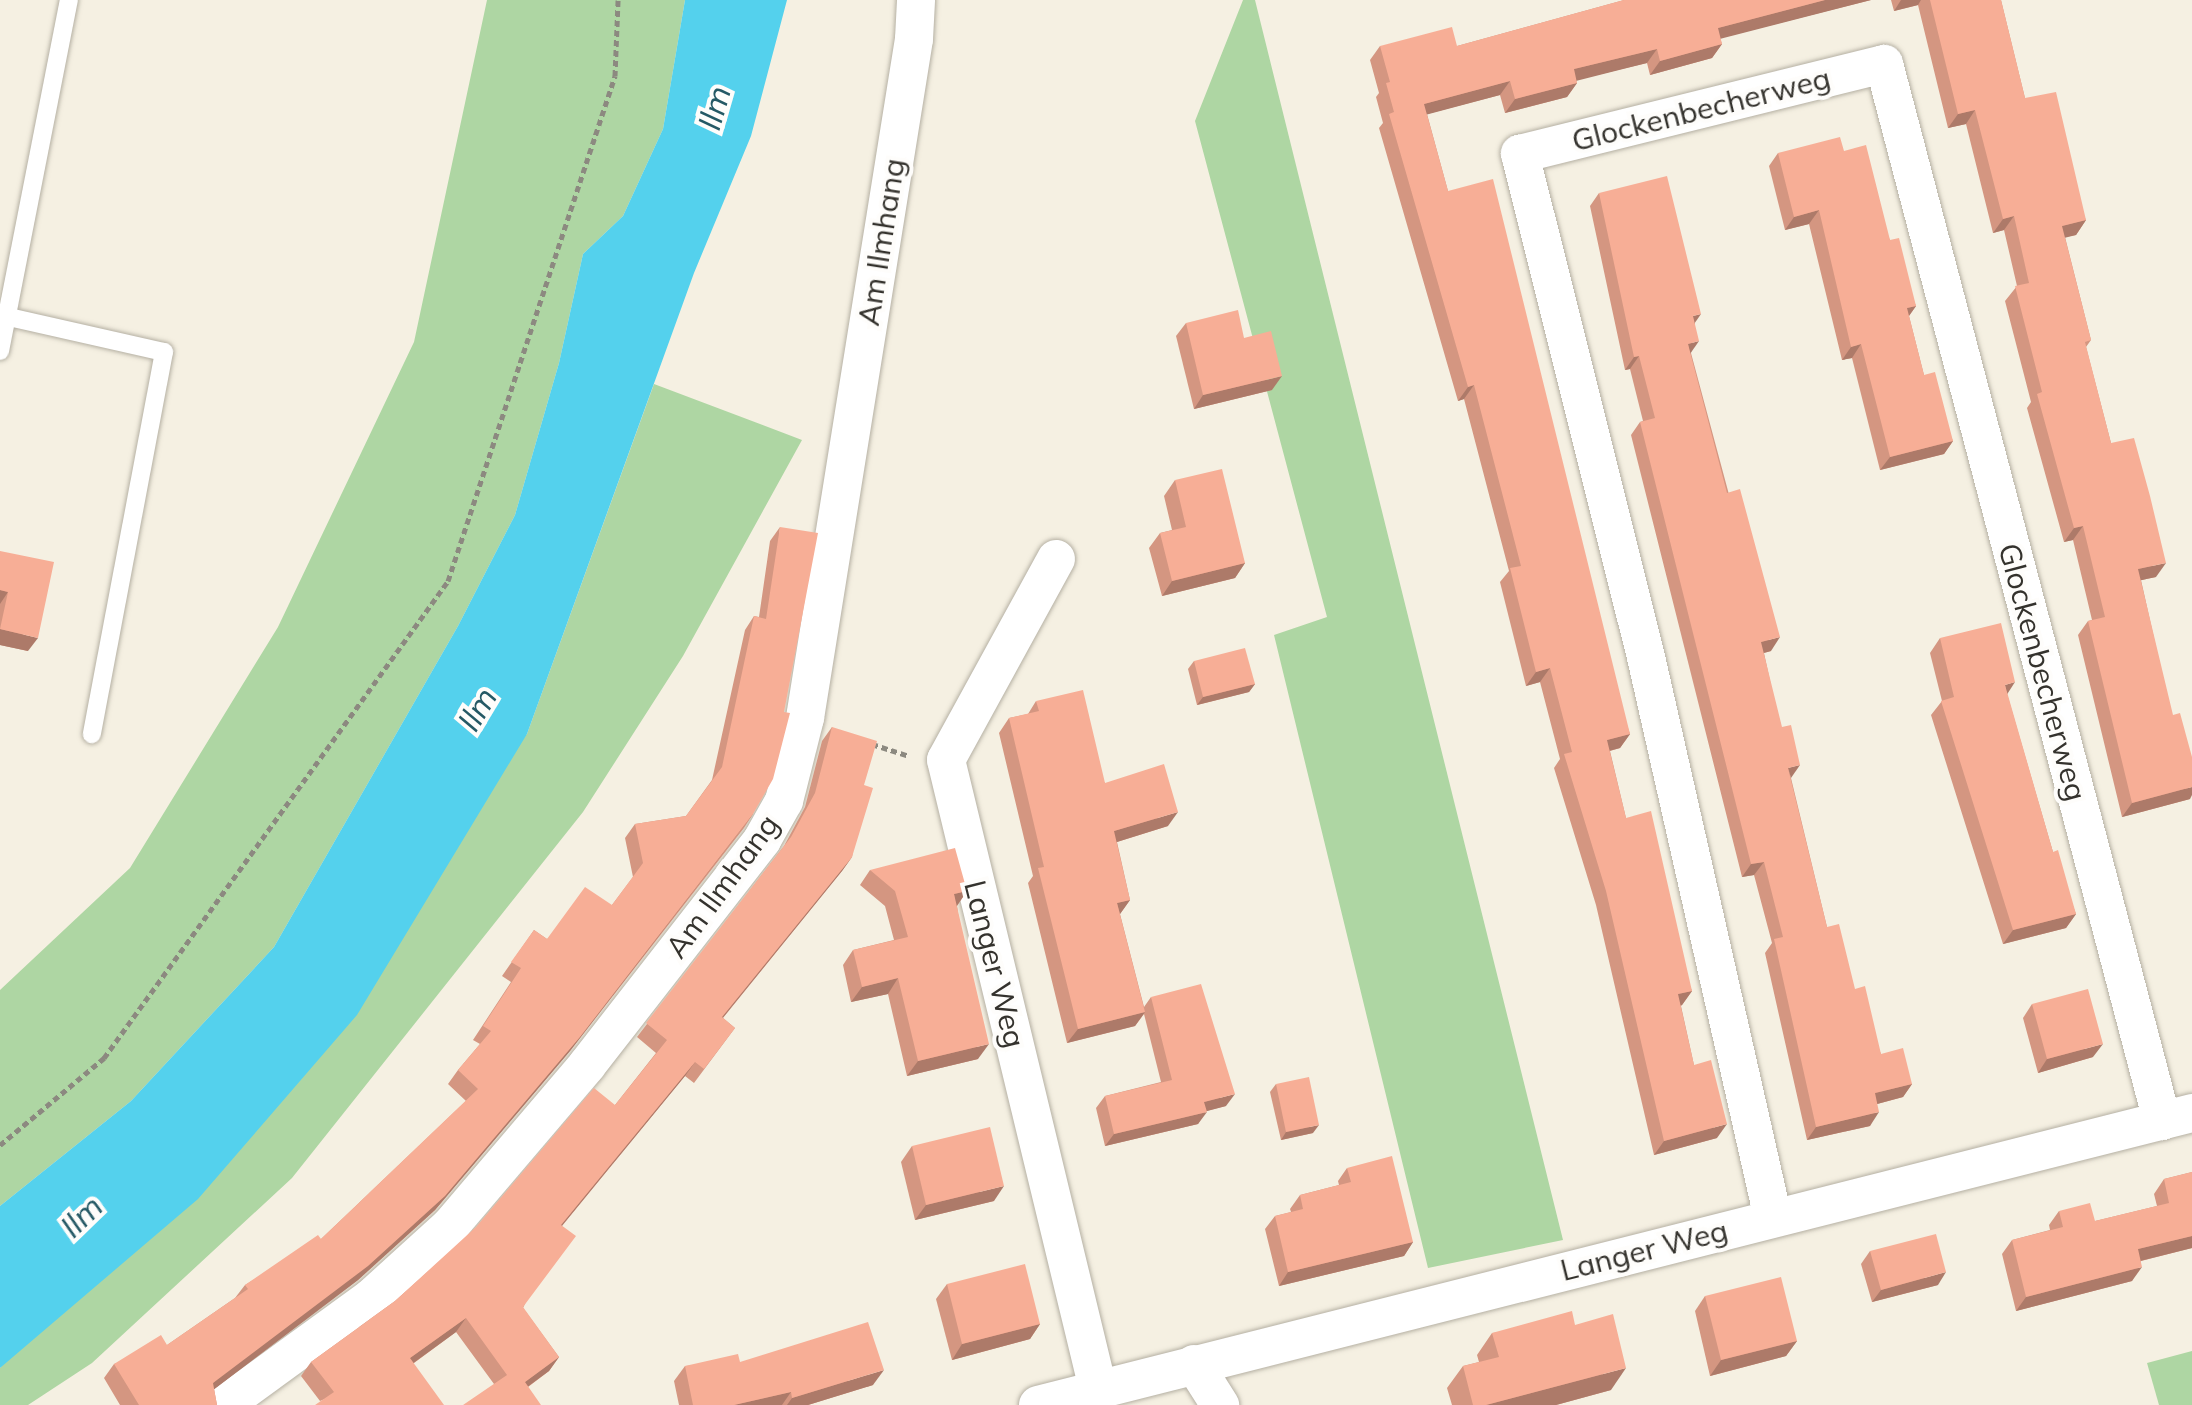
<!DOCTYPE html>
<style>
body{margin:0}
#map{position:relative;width:2192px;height:1405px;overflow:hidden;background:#f5f0e2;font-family:Mulish,sans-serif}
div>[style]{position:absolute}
.green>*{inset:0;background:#aed6a3}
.water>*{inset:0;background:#54d1ed}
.path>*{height:5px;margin-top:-2.5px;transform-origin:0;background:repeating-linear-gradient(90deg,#8c8980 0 6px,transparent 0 10px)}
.roads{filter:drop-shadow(0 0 2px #b5b0a3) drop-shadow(0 0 2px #b5b0a3)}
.service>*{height:18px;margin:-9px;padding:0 9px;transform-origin:9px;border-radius:9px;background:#fff}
.minor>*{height:38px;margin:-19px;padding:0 19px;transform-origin:19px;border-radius:19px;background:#fff}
.wall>*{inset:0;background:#d49681}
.shaded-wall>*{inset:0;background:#ad7a69}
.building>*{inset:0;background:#f7ae96}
span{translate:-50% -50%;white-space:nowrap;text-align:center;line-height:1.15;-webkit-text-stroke:8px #fefdfb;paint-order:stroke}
.street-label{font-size:30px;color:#34322d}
.water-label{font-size:32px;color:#255965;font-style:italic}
</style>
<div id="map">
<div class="green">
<i style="clip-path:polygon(487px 0,685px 0,663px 129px,623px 216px,583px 254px,559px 363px,515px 515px,458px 626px,274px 947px,131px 1101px,0 1206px,0 990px,130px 868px,278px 627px,414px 342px)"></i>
<i style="clip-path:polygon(1243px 0,1255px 0,1563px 1240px,1428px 1268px,1274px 635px,1327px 617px,1195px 121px)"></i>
<i style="clip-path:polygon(654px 384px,802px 440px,683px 656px,583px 812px,292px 1178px,92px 1363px,28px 1405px,0 1405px,0 1368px,527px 734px)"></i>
<i style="clip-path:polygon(2192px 1351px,2192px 1405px,2159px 1405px,2147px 1363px)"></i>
</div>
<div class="water">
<i style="clip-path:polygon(685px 0,787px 0,751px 136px,694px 273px,527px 734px,357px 1015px,198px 1199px,0 1368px,0 1206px,131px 1101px,274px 947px,458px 626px,515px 515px,559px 363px,583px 254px,623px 216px,663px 129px)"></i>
</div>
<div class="path">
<i style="left:872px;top:744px;width:38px;rotate:18deg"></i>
<i style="left:0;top:1145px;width:136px;rotate:-39.9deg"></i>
<i style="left:104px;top:1058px;width:588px;rotate:-54.2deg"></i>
<i style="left:448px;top:581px;width:532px;rotate:-71.7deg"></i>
<i style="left:615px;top:76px;width:76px;rotate:-87.7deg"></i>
</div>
<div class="roads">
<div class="service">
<i style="left:0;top:315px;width:168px;rotate:12.7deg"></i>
<i style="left:164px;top:352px;width:389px;rotate:100.7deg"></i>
<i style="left:0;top:351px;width:358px;rotate:-78.9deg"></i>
</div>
<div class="minor">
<i style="left:1056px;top:559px;width:229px;rotate:118.7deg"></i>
<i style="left:946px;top:760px;width:647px;rotate:76.41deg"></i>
<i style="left:1773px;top:1218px;width:575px;rotate:-102.76deg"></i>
<i style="left:1646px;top:657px;width:519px;rotate:-104.06deg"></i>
<i style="left:1520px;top:154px;width:375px;rotate:-13.9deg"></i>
<i style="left:1884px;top:64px;width:1093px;rotate:75.26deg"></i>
<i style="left:1194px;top:1364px;width:49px;rotate:57.6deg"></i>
<i style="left:224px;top:1405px;width:183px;rotate:-36.1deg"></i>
<i style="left:372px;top:1297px;width:107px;rotate:-42.3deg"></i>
<i style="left:451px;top:1225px;width:210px;rotate:-49.6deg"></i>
<i style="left:587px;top:1065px;width:285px;rotate:-52.1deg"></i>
<i style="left:762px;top:840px;width:45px;rotate:-60.6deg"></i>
<i style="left:784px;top:801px;width:86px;rotate:-75.8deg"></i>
<i style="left:805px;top:718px;width:688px;rotate:-80.88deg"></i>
<i style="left:914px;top:39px;width:39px;rotate:-87deg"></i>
<i style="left:1038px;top:1405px;width:1190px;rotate:-14.2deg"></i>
</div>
</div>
<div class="wall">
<i style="clip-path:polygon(1624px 0,1871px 0,1720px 38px,1722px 44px,1712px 58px,1650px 75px,1647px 63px,1576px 80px,1577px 83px,1567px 97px,1505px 113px,1500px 95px,1427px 114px,1448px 191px,1630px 734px,1620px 748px,1610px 751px,1626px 818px,1692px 991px,1682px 1005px,1681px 1006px,1694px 1065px,1717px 1138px,1654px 1155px,1596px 905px,1554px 768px,1560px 759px,1540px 682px,1526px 686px,1500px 582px,1509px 571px,1464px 399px,1458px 401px,1379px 128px,1383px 123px,1376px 97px,1379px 93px,1370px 60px,1380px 46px,1457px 46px)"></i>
<i style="clip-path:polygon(1891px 0,2001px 0,2025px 98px,2086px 220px,2076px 235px,2065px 237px,2091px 340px,2086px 347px,2111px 443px,2156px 577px,2141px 580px,2190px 799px,2122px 817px,2078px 635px,2088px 621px,2092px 620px,2073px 540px,2064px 542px,2027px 408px,2031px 402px,2005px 301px,2017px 286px,2004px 230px,1993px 233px,1966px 124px,1948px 128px,1918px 5px,1894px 11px)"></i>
<i style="clip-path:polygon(1844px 151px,1890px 240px,1916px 306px,1909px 316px,1924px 375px,1953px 441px,1944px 454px,1880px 470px,1852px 358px,1842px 360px,1809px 224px,1785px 230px,1769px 166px,1778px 153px)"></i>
<i style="clip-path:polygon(1599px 193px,1695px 323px,1691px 353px,1771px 651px,1764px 653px,1791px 778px,1827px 927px,1881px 1054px,1912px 1084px,1903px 1097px,1877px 1104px,1870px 1126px,1807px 1140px,1765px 953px,1772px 943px,1754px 875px,1742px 877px,1631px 435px,1640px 422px,1643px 421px,1630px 369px,1625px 370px,1590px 206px)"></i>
<i style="clip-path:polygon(1186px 323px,1244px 338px,1272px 390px,1194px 409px,1176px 336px)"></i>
<i style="clip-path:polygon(1175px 480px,1245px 563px,1235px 578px,1162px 596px,1149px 548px,1160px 533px,1172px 530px,1164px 496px)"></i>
<i style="clip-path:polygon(780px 527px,753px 814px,744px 828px,570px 1051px,435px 1210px,358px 1280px,214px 1389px,217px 1405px,120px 1405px,104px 1378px,114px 1364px,167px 1345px,235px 1298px,245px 1285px,321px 1239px,466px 1101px,448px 1084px,458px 1070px,480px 1044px,473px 1040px,511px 982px,502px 976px,534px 930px,547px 939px,612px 905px,633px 877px,625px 838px,635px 824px,686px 816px,712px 780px,745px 630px,754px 616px,759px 617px,770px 541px)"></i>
<i style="clip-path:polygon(0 551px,28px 651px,0 645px)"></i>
<i style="clip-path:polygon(1940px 638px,2007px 694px,2053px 852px,2076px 914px,2066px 928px,2003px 944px,1931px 715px,1942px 701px,1930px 653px)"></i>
<i style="clip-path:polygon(1194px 661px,1255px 684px,1249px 692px,1197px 705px,1188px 669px)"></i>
<i style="clip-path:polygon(1036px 701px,1105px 783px,1168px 826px,1117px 842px,1130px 900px,1120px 914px,1144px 1007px,1151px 997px,1226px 1106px,1206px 1111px,1198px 1124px,1105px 1146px,1096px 1108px,1105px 1096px,1161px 1082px,1144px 1014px,1135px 1026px,1067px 1043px,1028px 883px,1033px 876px,999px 733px,1009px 718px,1028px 714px)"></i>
<i style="clip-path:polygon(832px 727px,864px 785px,852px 857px,842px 871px,723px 1018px,735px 1028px,694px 1083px,685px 1076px,562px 1226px,523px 1308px,559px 1357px,549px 1371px,528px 1387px,494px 1384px,456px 1332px,414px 1363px,320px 1401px,301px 1376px,311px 1362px,395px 1301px,615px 1105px,656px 1053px,637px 1037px,784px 846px,805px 807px,822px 741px)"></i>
<i style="clip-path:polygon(870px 870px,967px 891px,957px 906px,978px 1059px,907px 1076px,888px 994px,851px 1002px,843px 965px,853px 950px,894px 940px,885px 906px,860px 885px)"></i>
<i style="clip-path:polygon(2032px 1004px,2093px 1057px,2038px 1073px,2023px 1018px)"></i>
<i style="clip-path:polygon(1276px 1084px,1313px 1133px,1281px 1140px,1270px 1092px)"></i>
<i style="clip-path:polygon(912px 1146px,994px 1201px,915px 1220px,901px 1162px)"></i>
<i style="clip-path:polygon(1347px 1168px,1413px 1242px,1404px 1256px,1279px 1286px,1265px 1229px,1275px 1216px,1291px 1212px,1290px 1209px,1300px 1195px,1339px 1185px,1338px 1181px)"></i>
<i style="clip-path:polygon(2192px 1172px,2192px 1248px,2141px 1261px,2132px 1281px,2016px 1311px,2002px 1254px,2012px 1240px,2050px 1230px,2049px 1225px,2059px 1211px,2095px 1221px,2157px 1206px,2154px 1194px,2164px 1179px)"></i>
<i style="clip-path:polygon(1870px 1251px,1938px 1285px,1872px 1302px,1861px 1264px)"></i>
<i style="clip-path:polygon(947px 1284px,1040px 1324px,1030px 1339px,952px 1360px,936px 1299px)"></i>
<i style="clip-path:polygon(1705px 1296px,1797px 1341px,1786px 1356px,1710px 1376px,1695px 1311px)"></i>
<i style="clip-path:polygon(1575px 1325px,1611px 1390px,1556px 1405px,1452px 1405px,1447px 1388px,1463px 1366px,1479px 1362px,1477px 1355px,1492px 1333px)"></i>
<i style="clip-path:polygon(740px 1362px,873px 1385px,808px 1405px,679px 1405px,674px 1381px,685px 1366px)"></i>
</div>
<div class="shaded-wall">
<i style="clip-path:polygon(1825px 0,1871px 0,1708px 42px,1718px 28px)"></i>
<i style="clip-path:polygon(1901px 0,1921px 0,1918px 5px,1894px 11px)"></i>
<i style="clip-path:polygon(1722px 44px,1712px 58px,1650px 75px,1660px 61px)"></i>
<i style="clip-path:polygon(1657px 49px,1647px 63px,1564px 84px,1574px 69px)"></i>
<i style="clip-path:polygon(1510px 81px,1500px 95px,1414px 118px,1424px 104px)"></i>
<i style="clip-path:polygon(1577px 83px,1567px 97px,1505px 113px,1515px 99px)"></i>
<i style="clip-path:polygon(1975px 110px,1966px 124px,1948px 128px,1958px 114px)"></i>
<i style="clip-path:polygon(1819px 210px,1809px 224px,1785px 230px,1794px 217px)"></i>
<i style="clip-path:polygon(2014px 216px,2004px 230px,1993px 233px,2003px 219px)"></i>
<i style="clip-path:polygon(2086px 220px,2076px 235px,2052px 241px,2062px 226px)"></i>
<i style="clip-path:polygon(1916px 306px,1906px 320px,1907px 308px)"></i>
<i style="clip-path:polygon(1701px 314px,1692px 327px,1693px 316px)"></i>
<i style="clip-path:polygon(1699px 341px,1690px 354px,1688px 344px)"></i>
<i style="clip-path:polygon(1861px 344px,1852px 358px,1842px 360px,1851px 347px)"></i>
<i style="clip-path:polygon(1639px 356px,1630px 369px,1625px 370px,1634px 357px)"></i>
<i style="clip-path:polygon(1282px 376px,1272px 390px,1194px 409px,1203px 395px)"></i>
<i style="clip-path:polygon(1474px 385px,1464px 399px,1458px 401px,1468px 387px)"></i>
<i style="clip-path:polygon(1953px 441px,1944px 454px,1880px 470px,1890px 457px)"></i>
<i style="clip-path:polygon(2083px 526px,2073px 540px,2064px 542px,2074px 528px)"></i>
<i style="clip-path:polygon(1245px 563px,1235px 578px,1162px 596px,1172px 581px)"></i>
<i style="clip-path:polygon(2166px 563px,2156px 577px,2128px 583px,2138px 569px)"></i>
<i style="clip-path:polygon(0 590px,8px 592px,0 604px)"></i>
<i style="clip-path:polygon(0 629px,38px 638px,28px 651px,0 645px)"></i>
<i style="clip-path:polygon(1780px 637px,1771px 651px,1752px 656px,1761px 642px)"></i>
<i style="clip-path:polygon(1550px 668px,1540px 682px,1526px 686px,1536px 672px)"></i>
<i style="clip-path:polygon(2015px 682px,2006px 696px,2005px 685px)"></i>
<i style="clip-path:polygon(1255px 684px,1249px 692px,1197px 705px,1203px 697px)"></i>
<i style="clip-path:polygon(1630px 734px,1620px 748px,1597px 754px,1607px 740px)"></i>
<i style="clip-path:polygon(1800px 765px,1791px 778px,1788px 768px)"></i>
<i style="clip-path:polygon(2192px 787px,2192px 795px,2190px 799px,2122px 817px,2132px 803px)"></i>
<i style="clip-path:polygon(1178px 812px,1168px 826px,1104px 846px,1114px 831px)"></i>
<i style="clip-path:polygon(753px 814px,570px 1051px,435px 1210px,358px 1280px,204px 1397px,213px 1383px)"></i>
<i style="clip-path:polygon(852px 857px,842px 871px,712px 1031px,722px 1017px)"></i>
<i style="clip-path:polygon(1764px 862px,1754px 875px,1742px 877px,1751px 864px)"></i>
<i style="clip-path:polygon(967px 891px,956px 907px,954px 894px)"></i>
<i style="clip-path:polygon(1130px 900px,1120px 914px,1117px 903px)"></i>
<i style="clip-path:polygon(2076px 914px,2066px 928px,2003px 944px,2013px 930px)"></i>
<i style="clip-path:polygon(898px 978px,888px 994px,851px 1002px,862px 987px)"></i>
<i style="clip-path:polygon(1692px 991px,1682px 1005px,1668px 1008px,1678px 994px)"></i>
<i style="clip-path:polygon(1145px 1012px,1135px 1026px,1067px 1043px,1078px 1029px)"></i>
<i style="clip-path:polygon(989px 1044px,978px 1059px,907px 1076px,918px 1061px)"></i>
<i style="clip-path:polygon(2103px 1044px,2093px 1057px,2038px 1073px,2047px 1059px)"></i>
<i style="clip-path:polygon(695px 1062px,685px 1076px,551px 1239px,561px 1225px)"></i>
<i style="clip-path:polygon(1912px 1084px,1903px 1097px,1866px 1107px,1875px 1093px)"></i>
<i style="clip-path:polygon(1235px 1094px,1226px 1106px,1196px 1114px,1204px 1102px)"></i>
<i style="clip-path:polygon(1207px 1112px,1198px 1124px,1105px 1146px,1114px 1134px)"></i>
<i style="clip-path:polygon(1879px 1112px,1870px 1126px,1807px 1140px,1816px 1127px)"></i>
<i style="clip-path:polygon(1727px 1124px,1717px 1138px,1654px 1155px,1664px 1141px)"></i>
<i style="clip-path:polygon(1319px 1125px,1313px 1133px,1281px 1140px,1286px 1132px)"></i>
<i style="clip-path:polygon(1004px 1186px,994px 1201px,915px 1220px,926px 1205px)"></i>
<i style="clip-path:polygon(2192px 1236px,2192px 1248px,2128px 1264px,2138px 1249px)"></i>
<i style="clip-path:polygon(1413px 1242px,1404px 1256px,1279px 1286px,1288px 1272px)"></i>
<i style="clip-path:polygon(2142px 1267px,2132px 1281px,2016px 1311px,2026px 1297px)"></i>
<i style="clip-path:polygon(1946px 1272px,1938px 1285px,1872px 1302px,1881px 1290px)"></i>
<i style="clip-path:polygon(466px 1318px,456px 1332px,401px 1372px,410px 1358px)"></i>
<i style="clip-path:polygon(1040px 1324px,1030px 1339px,952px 1360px,962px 1344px)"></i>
<i style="clip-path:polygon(1797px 1341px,1786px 1356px,1710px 1376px,1721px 1360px)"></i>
<i style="clip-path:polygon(559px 1357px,549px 1371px,515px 1396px,525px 1382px)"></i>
<i style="clip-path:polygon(1626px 1368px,1611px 1390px,1556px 1405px,1486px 1405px)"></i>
<i style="clip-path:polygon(884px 1370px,873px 1385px,808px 1405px,787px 1405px,792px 1398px)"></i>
<i style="clip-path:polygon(791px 1392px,782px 1405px,734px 1405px)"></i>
</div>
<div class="building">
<i style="clip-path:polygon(1624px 0,1825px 0,1718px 28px,1722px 44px,1660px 61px,1657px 49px,1574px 69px,1577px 83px,1534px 94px,1515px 99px,1510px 81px,1424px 104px,1448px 191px,1493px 179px,1630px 734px,1607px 740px,1626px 818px,1651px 811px,1692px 991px,1678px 994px,1694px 1065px,1711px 1060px,1727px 1124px,1664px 1141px,1606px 891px,1564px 754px,1572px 752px,1550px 668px,1536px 672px,1510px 568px,1521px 566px,1474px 385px,1468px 387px,1389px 114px,1394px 112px,1386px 83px,1390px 82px,1380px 46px,1452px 27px,1457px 46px)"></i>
<i style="clip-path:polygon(1930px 0,2001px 0,2025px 98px,2056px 92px,2086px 220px,2062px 226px,2091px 340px,2085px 342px,2111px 443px,2134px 438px,2150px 496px,2166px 563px,2138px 569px,2173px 715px,2180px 713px,2192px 757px,2192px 787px,2132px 803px,2088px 621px,2105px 617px,2083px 526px,2074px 528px,2037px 394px,2042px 392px,2015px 286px,2029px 283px,2014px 216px,2003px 219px,1975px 110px,1958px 114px)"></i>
<i style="clip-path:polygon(1840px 137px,1844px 151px,1866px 145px,1890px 240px,1899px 238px,1916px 306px,1907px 308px,1924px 375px,1935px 372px,1953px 441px,1890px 457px,1861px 344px,1851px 347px,1819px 210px,1794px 217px,1778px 153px)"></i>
<i style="clip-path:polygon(1667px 176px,1701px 314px,1693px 316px,1699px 341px,1688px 344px,1727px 493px,1740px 489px,1780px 637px,1761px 642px,1782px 727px,1791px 725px,1800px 765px,1788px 768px,1827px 927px,1839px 924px,1855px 989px,1865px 986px,1881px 1054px,1903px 1048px,1912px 1084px,1875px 1093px,1879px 1112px,1816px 1127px,1774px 939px,1783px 937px,1764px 862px,1751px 864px,1640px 422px,1655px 418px,1639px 356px,1634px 357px,1599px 193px)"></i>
<i style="clip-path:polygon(1238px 310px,1244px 338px,1271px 331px,1282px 376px,1203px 395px,1186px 323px)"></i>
<i style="clip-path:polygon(1222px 469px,1245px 563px,1172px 581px,1160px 533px,1186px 527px,1175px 480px)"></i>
<i style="clip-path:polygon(780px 527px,818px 533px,784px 712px,790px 713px,773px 779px,753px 814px,580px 1037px,445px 1196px,368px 1266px,213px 1383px,217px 1405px,139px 1405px,114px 1364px,161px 1335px,167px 1345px,248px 1289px,245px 1285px,318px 1235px,321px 1239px,478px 1089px,458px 1070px,491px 1031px,483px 1026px,521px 968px,511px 962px,534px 930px,547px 939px,585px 887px,612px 905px,643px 863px,635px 824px,686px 816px,722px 767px,754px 616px,766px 619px)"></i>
<i style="clip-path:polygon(0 551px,54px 562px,38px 638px,0 629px,8px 592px,0 590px)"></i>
<i style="clip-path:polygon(2001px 623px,2015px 682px,2005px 685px,2053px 852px,2058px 850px,2076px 914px,2013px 930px,1941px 701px,1954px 697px,1940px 638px)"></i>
<i style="clip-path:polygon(1245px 648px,1255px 684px,1203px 697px,1194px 661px)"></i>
<i style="clip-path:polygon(1083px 690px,1105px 783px,1164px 764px,1178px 812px,1114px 831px,1130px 900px,1117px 903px,1145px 1012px,1078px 1029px,1038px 868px,1044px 867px,1009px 718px,1039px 711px,1036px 701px)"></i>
<i style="clip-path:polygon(832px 727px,877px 741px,864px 785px,873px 788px,852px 857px,722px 1017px,735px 1028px,704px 1069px,695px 1062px,561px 1225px,576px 1236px,523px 1307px,559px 1357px,525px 1382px,541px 1405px,463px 1405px,507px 1375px,466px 1318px,410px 1358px,444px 1405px,315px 1405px,334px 1392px,311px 1362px,395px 1301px,476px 1227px,594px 1088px,615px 1105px,667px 1040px,646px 1023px,791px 837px,815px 793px)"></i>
<i style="clip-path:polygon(955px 848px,967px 891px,954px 894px,989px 1044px,918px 1061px,898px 978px,862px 987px,853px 950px,908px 937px,895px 891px,870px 870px)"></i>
<i style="clip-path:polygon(1201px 984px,1235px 1094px,1204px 1102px,1207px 1112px,1114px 1134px,1105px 1096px,1172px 1080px,1151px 997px)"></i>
<i style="clip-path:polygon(2088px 989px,2103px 1044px,2047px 1059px,2032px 1004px)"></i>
<i style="clip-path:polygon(1309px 1077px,1319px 1125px,1286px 1132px,1276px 1084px)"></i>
<i style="clip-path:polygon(990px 1127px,1004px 1186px,926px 1205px,912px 1146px)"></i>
<i style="clip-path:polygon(1392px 1156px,1413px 1242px,1288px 1272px,1275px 1216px,1303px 1209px,1300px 1195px,1351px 1182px,1347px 1168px)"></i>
<i style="clip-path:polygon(2192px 1172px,2192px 1236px,2138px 1249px,2142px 1267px,2026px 1297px,2012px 1240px,2063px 1227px,2059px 1211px,2090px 1203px,2095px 1221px,2169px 1203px,2164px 1179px)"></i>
<i style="clip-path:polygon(1936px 1234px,1946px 1272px,1881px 1290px,1870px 1251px)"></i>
<i style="clip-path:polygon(1025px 1264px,1040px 1324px,962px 1344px,947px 1284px)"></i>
<i style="clip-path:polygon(1781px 1277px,1797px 1341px,1721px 1360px,1705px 1296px)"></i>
<i style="clip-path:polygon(1572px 1311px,1575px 1325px,1613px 1314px,1626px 1368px,1486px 1405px,1473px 1405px,1463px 1366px,1499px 1357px,1492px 1333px)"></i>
<i style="clip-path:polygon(868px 1322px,884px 1370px,792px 1398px,791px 1392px,734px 1405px,693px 1405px,685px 1366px,738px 1354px,740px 1362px)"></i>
</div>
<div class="street-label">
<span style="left:1701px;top:109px;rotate:-14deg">Glockenbecherweg</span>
<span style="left:881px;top:242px;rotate:-81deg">Am Ilmhang</span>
<span style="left:2043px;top:672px;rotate:75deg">Glockenbecherweg</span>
<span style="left:722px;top:886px;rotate:-54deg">Am Ilmhang</span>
<span style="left:995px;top:964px;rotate:76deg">Langer Weg</span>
<span style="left:1644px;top:1250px;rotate:-14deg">Langer Weg</span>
</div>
<div class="water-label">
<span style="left:714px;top:108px;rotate:-74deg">Ilm</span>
<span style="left:477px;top:709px;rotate:-59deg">Ilm</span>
<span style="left:81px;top:1216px;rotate:-44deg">Ilm</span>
</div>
</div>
